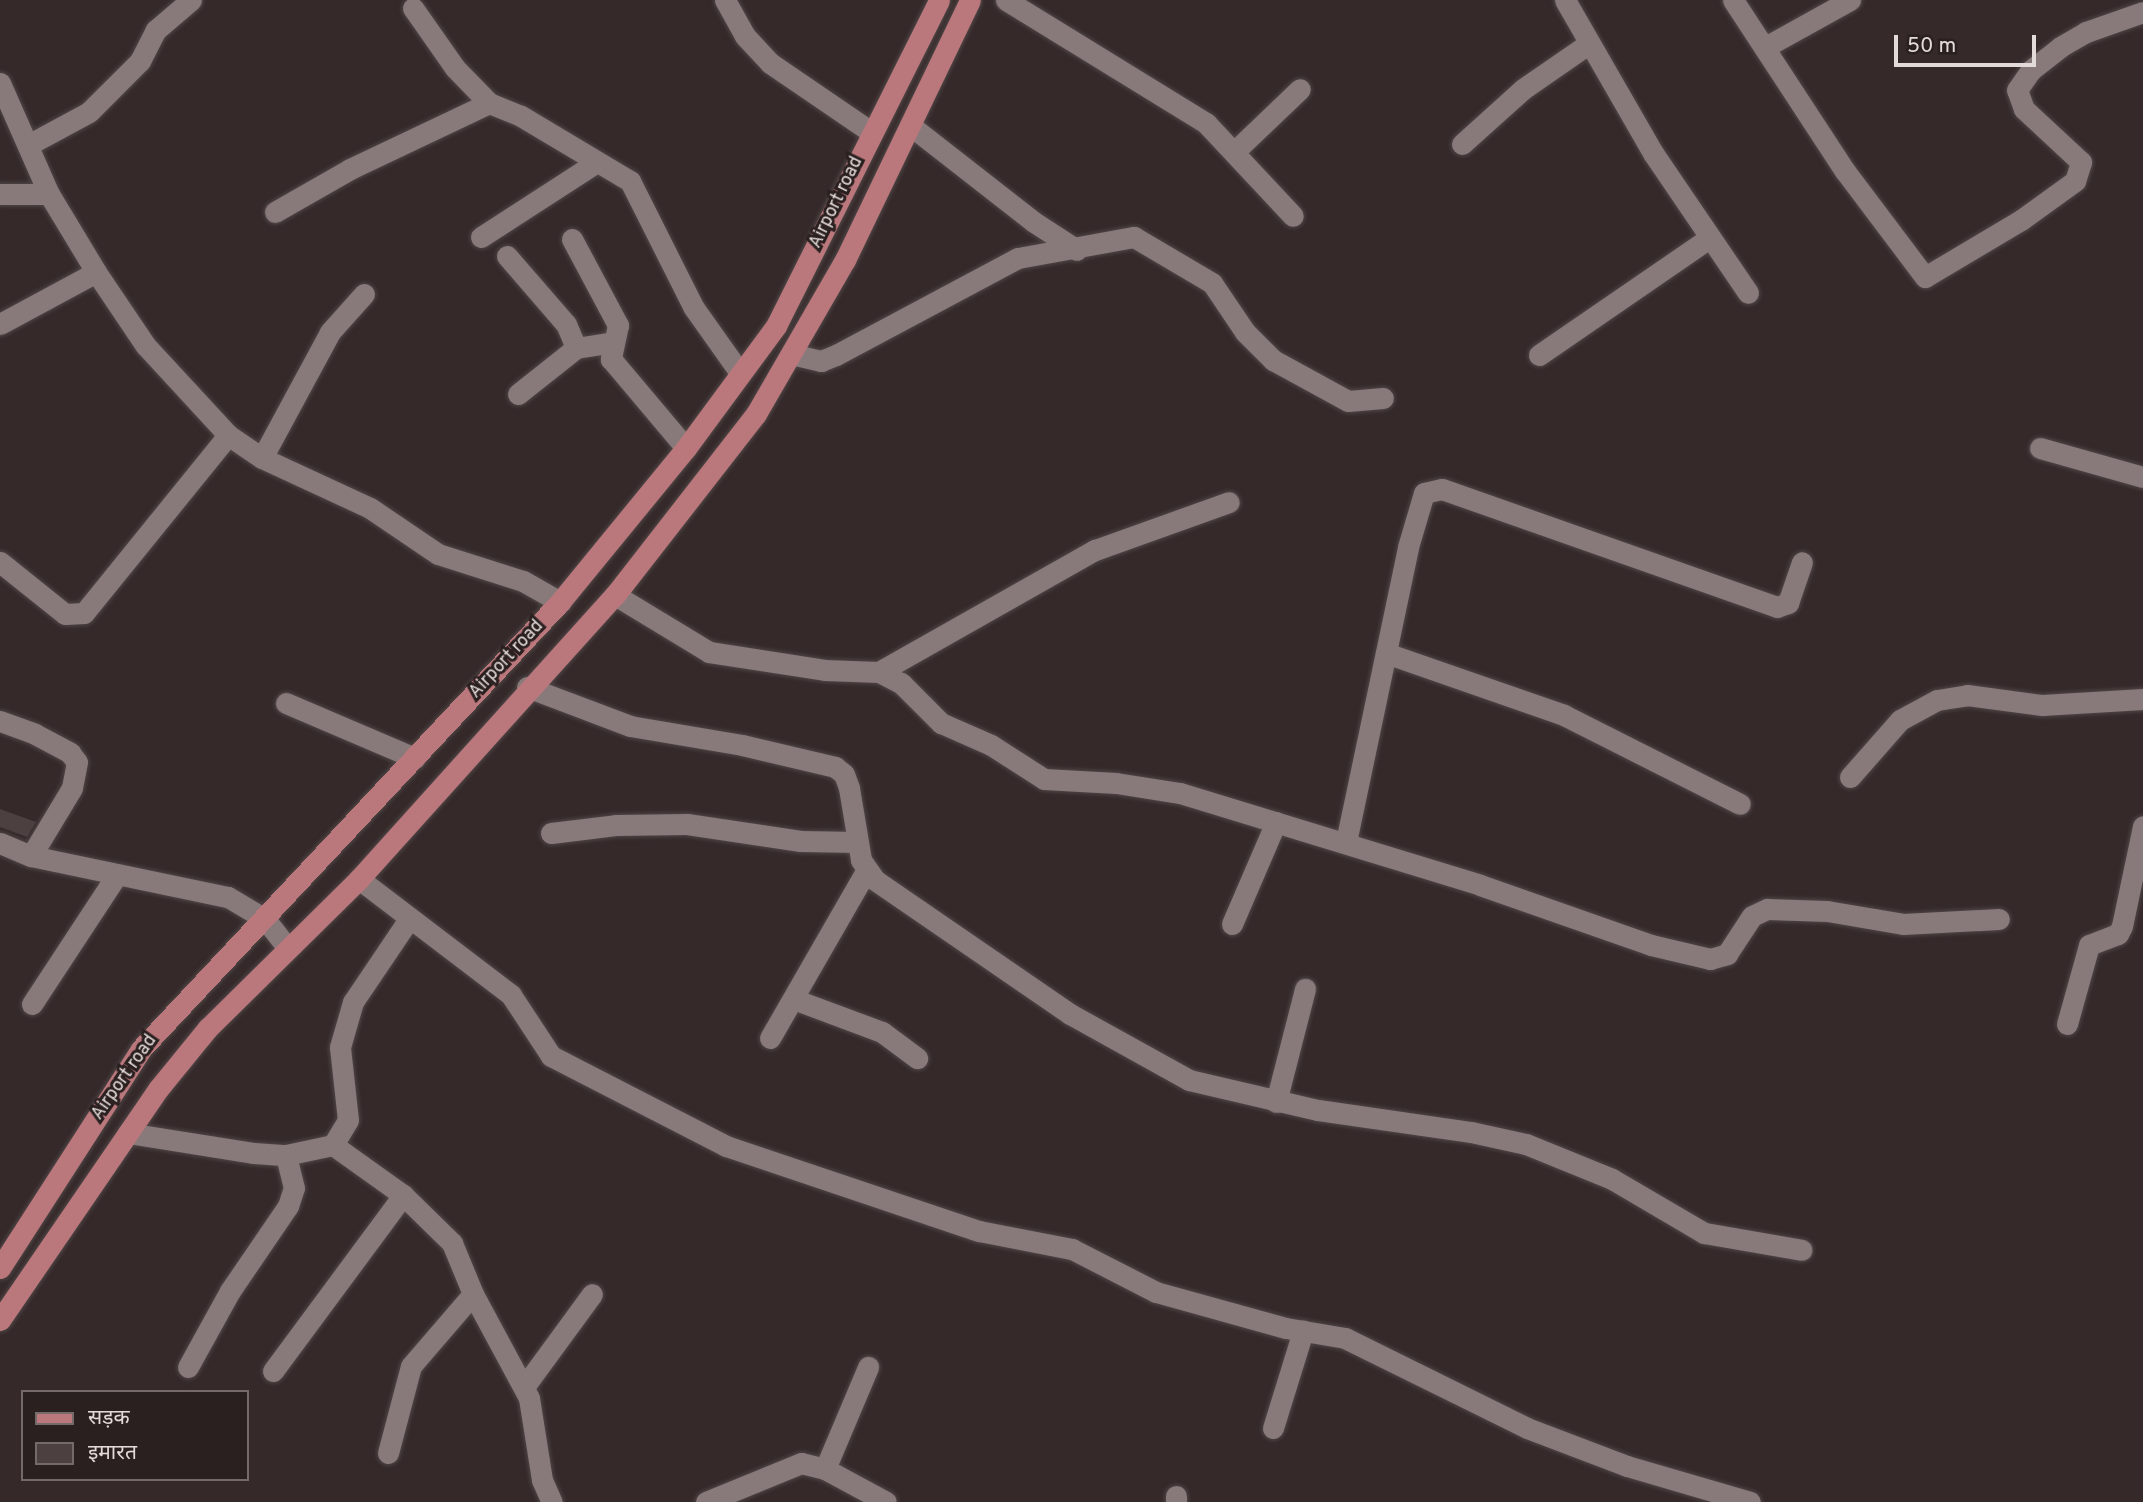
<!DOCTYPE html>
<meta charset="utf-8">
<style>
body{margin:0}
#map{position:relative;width:2143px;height:1502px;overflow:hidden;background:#35292a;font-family:Overpass,"Noto Sans Devanagari",sans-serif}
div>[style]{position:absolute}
.building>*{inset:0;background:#4d4040}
.roads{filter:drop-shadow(0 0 2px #504646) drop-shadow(0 0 2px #504646)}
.minor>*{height:21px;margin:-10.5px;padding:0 10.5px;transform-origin:10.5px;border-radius:10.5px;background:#887a7a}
.major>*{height:21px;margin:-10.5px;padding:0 10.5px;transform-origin:10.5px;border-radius:10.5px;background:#ba777c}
span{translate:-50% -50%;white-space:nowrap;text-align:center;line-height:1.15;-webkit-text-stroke:6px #2b2020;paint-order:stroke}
.street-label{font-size:18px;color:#e3dada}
.legend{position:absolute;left:21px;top:1390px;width:228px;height:91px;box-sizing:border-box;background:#2b2020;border:2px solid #756a6a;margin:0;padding:9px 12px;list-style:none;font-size:21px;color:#e3dada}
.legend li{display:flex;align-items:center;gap:14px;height:35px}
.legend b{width:35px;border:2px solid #756a6a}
.scale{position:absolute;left:1894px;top:35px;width:142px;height:32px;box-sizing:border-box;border:4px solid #e3dada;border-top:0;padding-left:9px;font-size:21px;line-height:24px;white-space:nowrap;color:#e3dada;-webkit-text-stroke:5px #2b2020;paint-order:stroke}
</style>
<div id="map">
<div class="building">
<i style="clip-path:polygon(0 809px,36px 822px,27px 837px,0 827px)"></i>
</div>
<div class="roads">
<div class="minor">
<i style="left:725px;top:0;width:41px;rotate:60.9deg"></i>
<i style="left:745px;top:36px;width:37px;rotate:47deg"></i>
<i style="left:770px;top:63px;width:122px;rotate:34.3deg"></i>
<i style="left:1006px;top:0;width:235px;rotate:31.6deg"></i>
<i style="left:1206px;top:123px;width:127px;rotate:46.9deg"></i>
<i style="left:1565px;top:0;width:177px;rotate:60.1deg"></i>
<i style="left:1653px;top:153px;width:169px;rotate:55.8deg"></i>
<i style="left:1733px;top:0;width:204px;rotate:56.8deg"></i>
<i style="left:1845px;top:171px;width:133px;rotate:53deg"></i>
<i style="left:1925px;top:277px;width:112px;rotate:-30.7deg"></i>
<i style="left:2021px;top:220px;width:67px;rotate:-35.8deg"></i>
<i style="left:2075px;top:181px;width:20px;rotate:-72deg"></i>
<i style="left:2081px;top:162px;width:78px;rotate:-137.1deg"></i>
<i style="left:2024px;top:109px;width:20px;rotate:-110deg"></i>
<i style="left:2017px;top:90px;width:24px;rotate:-55deg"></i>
<i style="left:2031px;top:70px;width:37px;rotate:-38deg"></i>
<i style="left:2060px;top:47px;width:30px;rotate:-30deg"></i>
<i style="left:2086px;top:32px;width:60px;rotate:-19.3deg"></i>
<i style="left:413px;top:8px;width:73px;rotate:55deg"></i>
<i style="left:455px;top:68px;width:49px;rotate:45.8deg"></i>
<i style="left:489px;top:103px;width:35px;rotate:22deg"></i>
<i style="left:521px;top:116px;width:127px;rotate:30.8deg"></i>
<i style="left:630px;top:181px;width:142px;rotate:63.3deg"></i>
<i style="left:694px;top:308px;width:80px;rotate:54.7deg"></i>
<i style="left:1767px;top:46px;width:95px;rotate:-29deg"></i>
<i style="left:0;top:83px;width:121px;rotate:66.2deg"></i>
<i style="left:49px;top:194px;width:91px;rotate:58.9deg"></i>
<i style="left:96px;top:272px;width:89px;rotate:56deg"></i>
<i style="left:146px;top:346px;width:121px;rotate:47.3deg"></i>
<i style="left:228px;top:435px;width:41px;rotate:34.1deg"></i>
<i style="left:262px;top:458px;width:119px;rotate:24.8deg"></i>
<i style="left:370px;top:508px;width:82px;rotate:34.1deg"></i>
<i style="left:438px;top:554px;width:89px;rotate:17.6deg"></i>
<i style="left:523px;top:581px;width:43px;rotate:29.6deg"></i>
<i style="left:911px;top:126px;width:156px;rotate:38deg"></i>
<i style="left:1034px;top:222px;width:51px;rotate:33.1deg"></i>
<i style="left:1462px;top:144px;width:82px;rotate:-42deg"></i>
<i style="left:1523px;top:89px;width:79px;rotate:-34.7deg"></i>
<i style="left:28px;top:145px;width:69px;rotate:-28.4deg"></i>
<i style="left:89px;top:112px;width:72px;rotate:-45deg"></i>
<i style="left:140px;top:61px;width:35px;rotate:-63deg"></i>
<i style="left:156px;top:30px;width:46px;rotate:-40.6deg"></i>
<i style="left:1234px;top:152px;width:91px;rotate:-43.7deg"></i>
<i style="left:0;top:194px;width:49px"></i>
<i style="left:275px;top:212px;width:86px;rotate:-29.8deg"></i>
<i style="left:350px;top:169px;width:154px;rotate:-25.4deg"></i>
<i style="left:481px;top:237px;width:138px;rotate:-32.9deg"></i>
<i style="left:572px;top:239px;width:98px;rotate:61.9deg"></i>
<i style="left:618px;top:325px;width:35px;rotate:102deg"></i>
<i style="left:611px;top:359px;width:116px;rotate:49.9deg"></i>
<i style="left:507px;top:256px;width:90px;rotate:49.1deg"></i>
<i style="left:566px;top:324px;width:26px;rotate:67deg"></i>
<i style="left:0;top:324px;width:109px;rotate:-28.4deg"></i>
<i style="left:791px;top:354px;width:31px;rotate:13deg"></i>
<i style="left:821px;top:361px;width:16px;rotate:-22deg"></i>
<i style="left:836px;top:355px;width:206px;rotate:-28.1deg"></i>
<i style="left:1018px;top:258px;width:118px;rotate:-10.3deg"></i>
<i style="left:1134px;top:237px;width:91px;rotate:30.5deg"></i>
<i style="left:1212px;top:283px;width:59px;rotate:56deg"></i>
<i style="left:1245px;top:332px;width:40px;rotate:45deg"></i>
<i style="left:1273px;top:360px;width:85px;rotate:28.7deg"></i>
<i style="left:1348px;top:401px;width:35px;rotate:-5deg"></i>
<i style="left:1539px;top:355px;width:205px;rotate:-34.5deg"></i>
<i style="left:518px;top:394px;width:74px;rotate:-38.4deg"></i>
<i style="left:576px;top:348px;width:38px;rotate:-9deg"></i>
<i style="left:2040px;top:448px;width:107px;rotate:15.7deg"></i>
<i style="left:262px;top:458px;width:143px;rotate:-61.6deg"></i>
<i style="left:330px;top:332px;width:51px;rotate:-48.2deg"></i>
<i style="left:0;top:562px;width:83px;rotate:38.7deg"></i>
<i style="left:65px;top:614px;width:19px;rotate:-3deg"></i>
<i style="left:84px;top:613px;width:229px;rotate:-51deg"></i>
<i style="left:615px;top:595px;width:110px;rotate:31.2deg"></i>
<i style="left:709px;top:652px;width:117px;rotate:8.8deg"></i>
<i style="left:825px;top:670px;width:54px;rotate:2.1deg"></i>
<i style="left:879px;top:672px;width:25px;rotate:27deg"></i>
<i style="left:901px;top:683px;width:57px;rotate:45deg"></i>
<i style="left:941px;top:723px;width:55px;rotate:23.7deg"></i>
<i style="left:991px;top:745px;width:63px;rotate:32.7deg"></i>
<i style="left:1044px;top:779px;width:72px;rotate:3.2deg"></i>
<i style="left:1116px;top:783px;width:65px;rotate:8.9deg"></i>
<i style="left:1180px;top:793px;width:314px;rotate:17deg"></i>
<i style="left:1480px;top:885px;width:181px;rotate:19.3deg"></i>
<i style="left:1651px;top:945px;width:61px;rotate:13.3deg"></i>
<i style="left:1710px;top:959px;width:18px;rotate:-16deg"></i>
<i style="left:1727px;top:954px;width:45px;rotate:-56.7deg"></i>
<i style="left:1752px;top:916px;width:17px;rotate:-25deg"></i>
<i style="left:1767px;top:909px;width:60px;rotate:1.9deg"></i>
<i style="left:1827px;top:911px;width:77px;rotate:9.7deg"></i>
<i style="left:1903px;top:924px;width:96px;rotate:-3deg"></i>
<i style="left:1386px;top:653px;width:188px;rotate:19.2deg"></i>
<i style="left:1564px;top:715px;width:197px;rotate:26.8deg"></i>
<i style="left:879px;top:672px;width:248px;rotate:-29.5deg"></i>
<i style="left:1095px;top:550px;width:142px;rotate:-19.7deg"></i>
<i style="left:527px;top:687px;width:110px;rotate:20.7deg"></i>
<i style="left:630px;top:726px;width:114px;rotate:9.6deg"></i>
<i style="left:742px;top:745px;width:96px;rotate:13.3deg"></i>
<i style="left:835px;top:767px;width:11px;rotate:38deg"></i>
<i style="left:844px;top:774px;width:15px;rotate:70deg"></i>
<i style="left:849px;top:788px;width:73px;rotate:80.5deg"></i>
<i style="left:861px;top:860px;width:24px;rotate:55deg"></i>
<i style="left:875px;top:880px;width:237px;rotate:34.5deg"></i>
<i style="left:1070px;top:1014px;width:136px;rotate:29deg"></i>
<i style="left:1189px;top:1080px;width:132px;rotate:13.1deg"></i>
<i style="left:1318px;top:1110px;width:155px;rotate:8.2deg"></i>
<i style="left:1471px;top:1132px;width:56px;rotate:12.3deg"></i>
<i style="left:1526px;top:1144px;width:93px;rotate:22.1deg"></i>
<i style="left:1612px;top:1179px;width:107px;rotate:30.4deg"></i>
<i style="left:1704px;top:1233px;width:99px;rotate:9.8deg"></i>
<i style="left:286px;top:703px;width:140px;rotate:23.1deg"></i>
<i style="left:0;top:721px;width:37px;rotate:20deg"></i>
<i style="left:35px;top:734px;width:40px;rotate:28deg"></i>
<i style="left:70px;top:753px;width:11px;rotate:52deg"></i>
<i style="left:77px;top:762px;width:26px;rotate:101deg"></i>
<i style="left:72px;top:788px;width:79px;rotate:121.1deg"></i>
<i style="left:1850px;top:777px;width:76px;rotate:-48.7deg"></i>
<i style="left:1900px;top:720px;width:42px;rotate:-28.4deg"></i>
<i style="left:1937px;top:700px;width:30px;rotate:-9deg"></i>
<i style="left:1967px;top:695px;width:76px;rotate:7.6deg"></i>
<i style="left:2042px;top:705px;width:101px;rotate:-3.4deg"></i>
<i style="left:551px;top:833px;width:65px;rotate:-7deg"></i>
<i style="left:616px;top:825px;width:71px;rotate:-0.8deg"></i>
<i style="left:687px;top:824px;width:115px;rotate:8.5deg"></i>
<i style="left:801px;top:841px;width:56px;rotate:1deg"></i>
<i style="left:1346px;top:842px;width:301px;rotate:-78.1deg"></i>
<i style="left:1408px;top:547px;width:56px;rotate:-73.5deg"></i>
<i style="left:1424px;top:493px;width:18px;rotate:-13deg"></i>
<i style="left:1442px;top:489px;width:355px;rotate:19.4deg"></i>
<i style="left:1777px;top:607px;width:12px;rotate:-20deg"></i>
<i style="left:1788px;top:603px;width:43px;rotate:-71.1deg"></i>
<i style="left:0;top:843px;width:34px;rotate:23deg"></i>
<i style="left:31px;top:856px;width:201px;rotate:11.8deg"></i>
<i style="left:228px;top:897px;width:43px;rotate:30.7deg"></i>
<i style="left:265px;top:919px;width:36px;rotate:52deg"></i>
<i style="left:359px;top:879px;width:191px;rotate:37.3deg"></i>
<i style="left:511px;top:995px;width:73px;rotate:56.7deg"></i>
<i style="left:551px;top:1056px;width:197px;rotate:27.2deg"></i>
<i style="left:726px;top:1146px;width:267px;rotate:18.6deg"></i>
<i style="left:979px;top:1231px;width:95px;rotate:11deg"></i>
<i style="left:1072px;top:1249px;width:94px;rotate:27.1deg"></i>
<i style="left:1156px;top:1292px;width:135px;rotate:15.5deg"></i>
<i style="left:1286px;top:1328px;width:60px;rotate:9.6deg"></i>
<i style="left:1345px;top:1338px;width:203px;rotate:26.3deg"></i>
<i style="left:1527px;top:1428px;width:107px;rotate:20.8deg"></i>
<i style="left:1627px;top:1466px;width:128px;rotate:16.3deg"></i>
<i style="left:1232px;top:924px;width:111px;rotate:-66.7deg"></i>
<i style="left:796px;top:1000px;width:92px;rotate:20.4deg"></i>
<i style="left:882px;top:1032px;width:44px;rotate:36.6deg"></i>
<i style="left:32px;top:1004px;width:153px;rotate:-56.7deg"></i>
<i style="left:2067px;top:1024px;width:82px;rotate:-74.4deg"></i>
<i style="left:2089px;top:945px;width:31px;rotate:-21deg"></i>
<i style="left:2118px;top:934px;width:9px;rotate:-63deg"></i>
<i style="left:2122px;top:926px;width:102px;rotate:-78.1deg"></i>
<i style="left:770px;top:1038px;width:193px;rotate:-60.1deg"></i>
<i style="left:1276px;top:1102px;width:117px;rotate:-75.6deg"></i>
<i style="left:128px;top:1133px;width:128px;rotate:9deg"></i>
<i style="left:254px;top:1153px;width:32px;rotate:4deg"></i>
<i style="left:286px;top:1155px;width:48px;rotate:-12deg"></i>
<i style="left:333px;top:1145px;width:29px;rotate:-59deg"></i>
<i style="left:348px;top:1120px;width:73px;rotate:-96.3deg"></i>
<i style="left:340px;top:1047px;width:47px;rotate:-73.9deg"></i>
<i style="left:353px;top:1002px;width:100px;rotate:-56deg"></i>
<i style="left:333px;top:1145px;width:86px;rotate:35.5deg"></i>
<i style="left:403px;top:1195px;width:69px;rotate:44.4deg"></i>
<i style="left:452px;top:1243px;width:55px;rotate:67.6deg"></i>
<i style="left:473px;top:1294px;width:118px;rotate:61.7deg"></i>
<i style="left:529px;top:1398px;width:83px;rotate:81deg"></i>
<i style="left:542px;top:1480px;width:24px;rotate:66deg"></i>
<i style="left:188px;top:1367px;width:87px;rotate:-61.1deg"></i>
<i style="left:230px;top:1291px;width:103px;rotate:-55.7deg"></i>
<i style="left:288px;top:1206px;width:19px;rotate:-72deg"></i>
<i style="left:294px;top:1188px;width:34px;rotate:-104deg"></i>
<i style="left:273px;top:1371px;width:219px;rotate:-53.5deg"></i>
<i style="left:524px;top:1387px;width:115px;rotate:-53.8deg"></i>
<i style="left:1273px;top:1428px;width:102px;rotate:-72.8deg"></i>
<i style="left:388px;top:1453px;width:90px;rotate:-75.2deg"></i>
<i style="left:411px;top:1366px;width:95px;rotate:-49.3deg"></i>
<i style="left:825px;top:1469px;width:111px;rotate:-67.1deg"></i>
<i style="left:706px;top:1502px;width:103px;rotate:-22.3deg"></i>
<i style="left:801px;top:1463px;width:25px;rotate:14deg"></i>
<i style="left:825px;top:1469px;width:69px;rotate:28.4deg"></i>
<i style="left:1176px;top:1502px;width:6px;rotate:-90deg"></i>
</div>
<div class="major">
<i style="left:0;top:1268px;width:260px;rotate:-57.2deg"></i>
<i style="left:141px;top:1049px;width:613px;rotate:-46.85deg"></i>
<i style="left:560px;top:602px;width:199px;rotate:-50.7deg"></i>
<i style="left:686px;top:448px;width:152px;rotate:-53.6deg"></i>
<i style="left:776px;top:326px;width:364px;rotate:-63.4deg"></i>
<i style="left:0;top:1320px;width:281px;rotate:-55.6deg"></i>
<i style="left:159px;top:1088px;width:77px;rotate:-50.8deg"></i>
<i style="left:208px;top:1028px;width:212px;rotate:-44.6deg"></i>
<i style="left:359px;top:879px;width:382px;rotate:-48deg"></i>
<i style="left:615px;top:595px;width:229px;rotate:-52.1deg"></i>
<i style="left:756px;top:414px;width:178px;rotate:-60deg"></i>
<i style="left:845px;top:260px;width:288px;rotate:-64.3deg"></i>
</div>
</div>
<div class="street-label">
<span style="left:837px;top:203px;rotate:-64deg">Airport road</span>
<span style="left:507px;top:660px;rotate:-47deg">Airport road</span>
<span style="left:125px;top:1078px;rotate:-55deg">Airport road</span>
</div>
<ul class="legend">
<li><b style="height:9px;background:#ba777c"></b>सड़क</li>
<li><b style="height:19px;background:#4d4040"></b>इमारत</li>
</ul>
<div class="scale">50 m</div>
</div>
